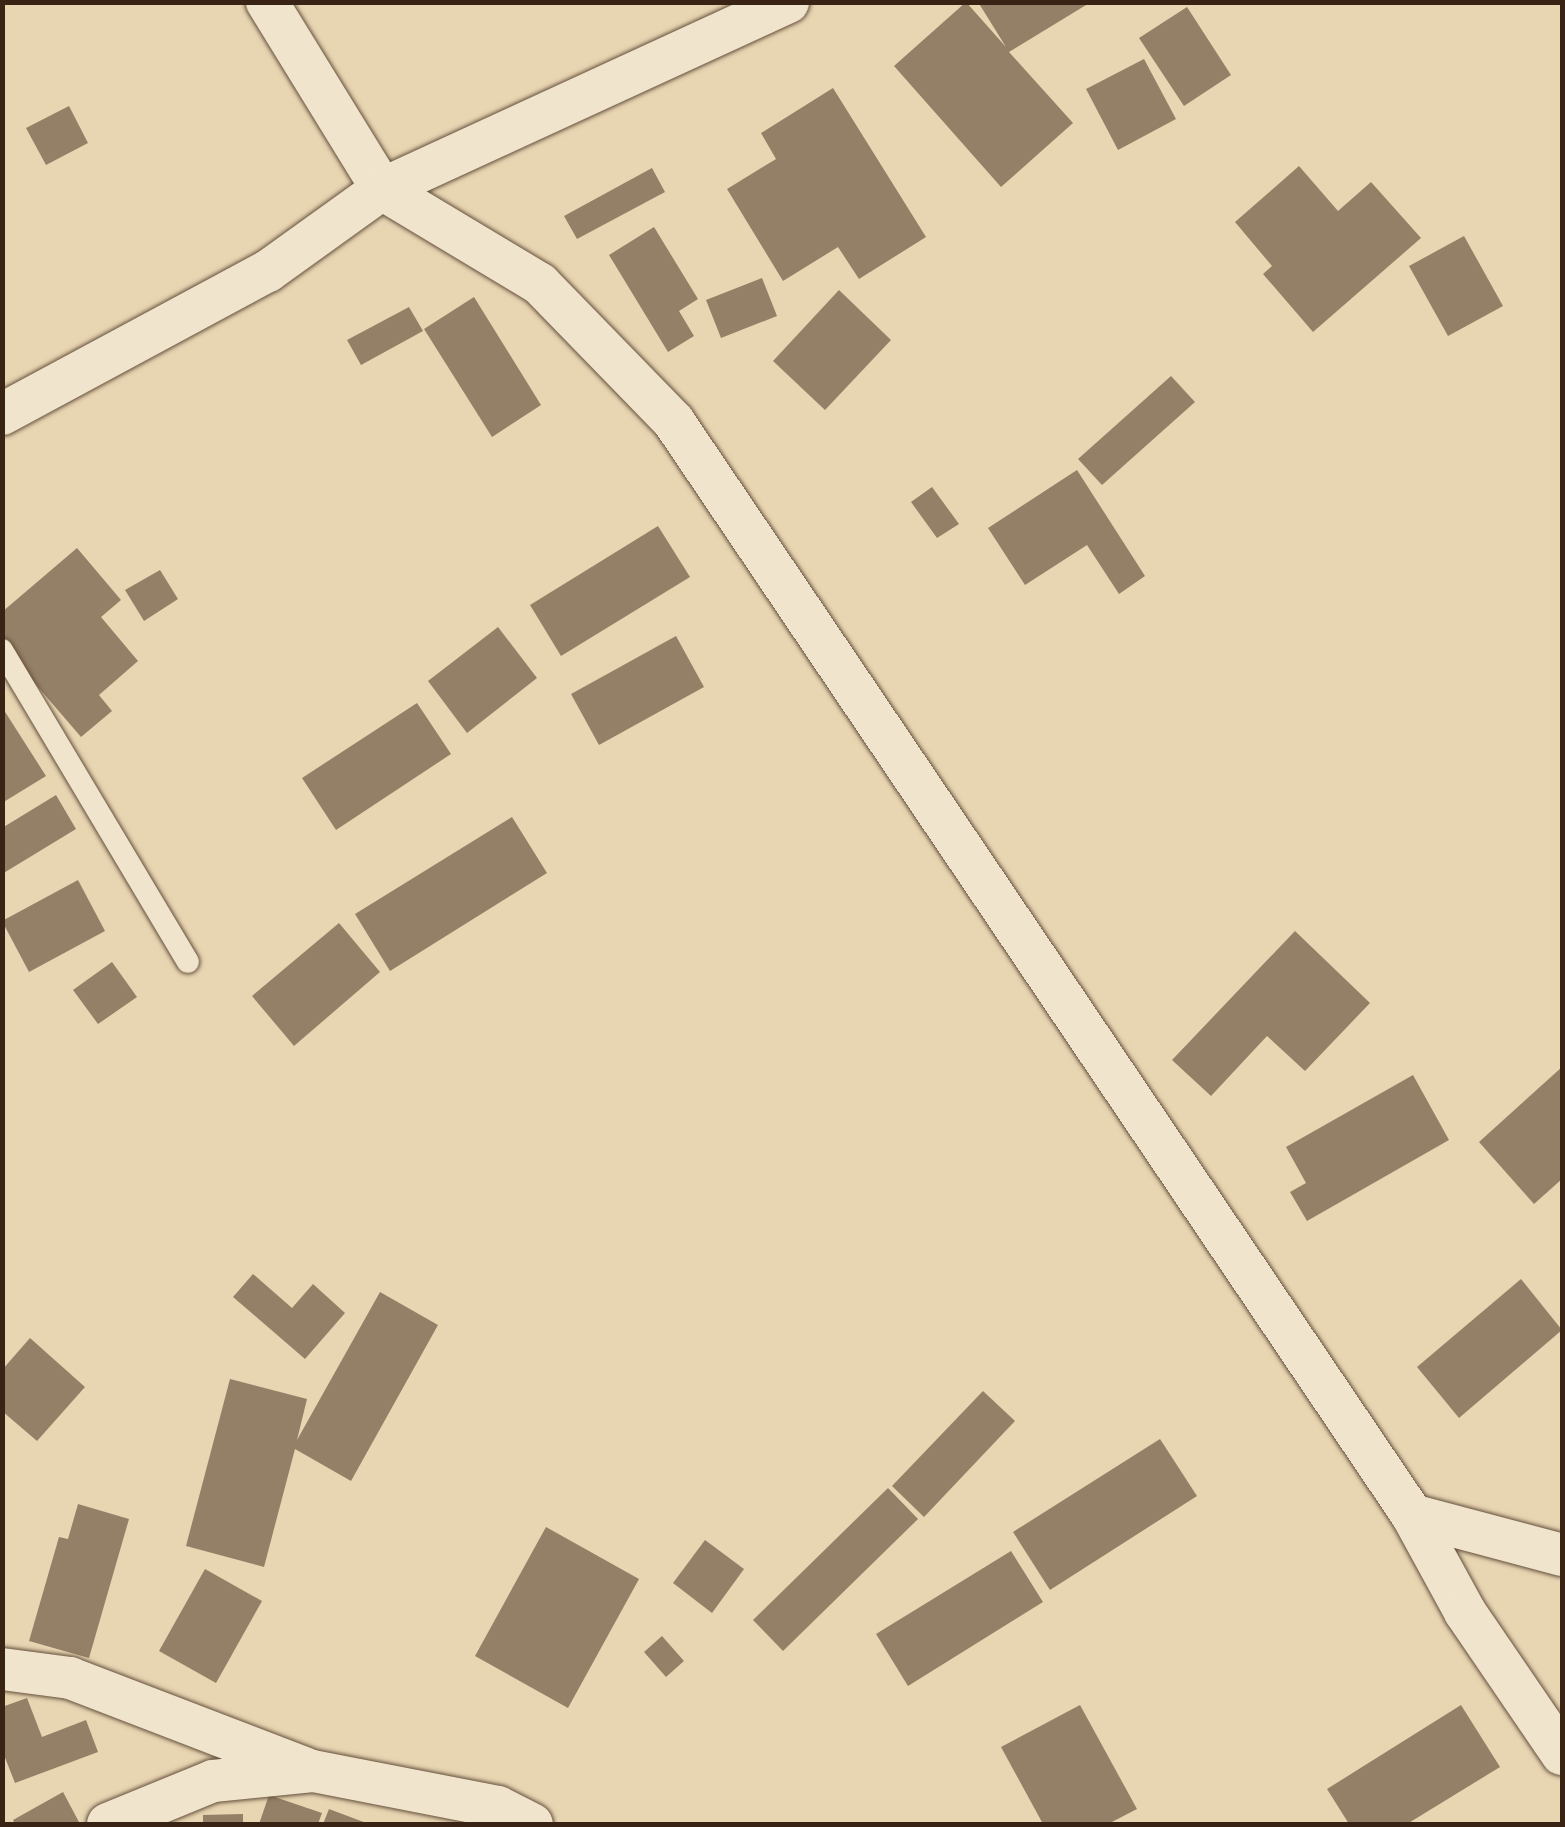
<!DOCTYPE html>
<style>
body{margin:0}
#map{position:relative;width:1565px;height:1827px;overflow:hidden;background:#e8d5b2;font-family:"IM FELL English",serif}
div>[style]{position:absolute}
.building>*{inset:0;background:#948066}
.roads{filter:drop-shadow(0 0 2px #64503c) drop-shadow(0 0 2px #64503c)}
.service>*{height:22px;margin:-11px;padding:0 11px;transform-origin:11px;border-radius:11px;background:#f0e4cd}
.minor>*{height:42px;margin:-21px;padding:0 21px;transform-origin:21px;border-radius:21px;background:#f0e4cd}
span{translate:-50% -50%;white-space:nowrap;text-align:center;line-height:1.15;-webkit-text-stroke:8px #f0e4cd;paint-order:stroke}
.frame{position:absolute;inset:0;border:5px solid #382314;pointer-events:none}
</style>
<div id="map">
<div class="building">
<i style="clip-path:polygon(966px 2px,1006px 47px,978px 2px,1091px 2px,1009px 52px,1073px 123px,1001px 187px,894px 66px)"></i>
<i style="clip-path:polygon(1187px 7px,1231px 75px,1184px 106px,1139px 38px)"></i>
<i style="clip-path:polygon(1144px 59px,1176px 119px,1118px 150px,1086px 89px)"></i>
<i style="clip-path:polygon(833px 88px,926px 237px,859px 279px,838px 247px,783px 281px,727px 189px,776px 159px,761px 133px)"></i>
<i style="clip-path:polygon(69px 106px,88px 143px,46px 165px,26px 128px)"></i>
<i style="clip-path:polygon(1299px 166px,1338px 211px,1371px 182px,1421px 238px,1313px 332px,1263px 274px,1272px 266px,1235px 222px)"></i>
<i style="clip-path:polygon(652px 168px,665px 192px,577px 239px,564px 216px)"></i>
<i style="clip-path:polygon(654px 227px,698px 299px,679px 311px,694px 336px,668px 352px,609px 255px)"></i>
<i style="clip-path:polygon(1464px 236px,1503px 306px,1448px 336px,1409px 266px)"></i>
<i style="clip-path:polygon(762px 278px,777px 316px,721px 338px,706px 300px)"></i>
<i style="clip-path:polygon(839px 290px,891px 340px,825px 410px,773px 361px)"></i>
<i style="clip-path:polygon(474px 297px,541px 405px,492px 437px,424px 329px)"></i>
<i style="clip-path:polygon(409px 307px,423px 331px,361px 365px,347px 340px)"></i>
<i style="clip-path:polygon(1171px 376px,1195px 402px,1102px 485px,1078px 459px)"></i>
<i style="clip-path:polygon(1077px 470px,1145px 576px,1119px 594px,1087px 545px,1025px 585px,988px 528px)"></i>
<i style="clip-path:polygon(932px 487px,959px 524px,937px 538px,911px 502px)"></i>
<i style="clip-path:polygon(658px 526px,690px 577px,561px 656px,530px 605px)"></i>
<i style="clip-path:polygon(77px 548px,121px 600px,101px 617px,138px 661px,99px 695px,112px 711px,81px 737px,2px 645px,2px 612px)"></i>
<i style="clip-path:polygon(160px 570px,178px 599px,144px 621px,125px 590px)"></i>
<i style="clip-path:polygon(498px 627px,537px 678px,467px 733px,428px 681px)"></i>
<i style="clip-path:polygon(676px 636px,704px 687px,599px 745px,571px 694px)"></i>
<i style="clip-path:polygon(417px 703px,451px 754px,336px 830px,302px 778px)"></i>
<i style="clip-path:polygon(2px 707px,46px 776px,2px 803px)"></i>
<i style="clip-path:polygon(56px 795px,76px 829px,2px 874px,2px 828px)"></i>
<i style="clip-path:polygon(512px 817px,547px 873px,390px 971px,355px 914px)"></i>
<i style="clip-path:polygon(78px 880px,105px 931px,29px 972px,2px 921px)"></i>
<i style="clip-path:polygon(339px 923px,380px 972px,294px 1046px,252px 996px)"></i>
<i style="clip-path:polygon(1295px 931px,1370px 1003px,1305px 1071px,1267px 1036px,1211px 1096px,1172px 1060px)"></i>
<i style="clip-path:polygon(112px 962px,137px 997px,98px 1024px,73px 990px)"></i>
<i style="clip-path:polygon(1562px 1067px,1562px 1179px,1534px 1204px,1479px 1142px)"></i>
<i style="clip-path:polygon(1413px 1075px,1449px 1140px,1307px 1221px,1290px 1192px,1306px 1183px,1286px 1147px)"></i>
<i style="clip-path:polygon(253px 1274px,292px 1308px,313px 1284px,345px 1313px,305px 1359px,233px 1297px)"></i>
<i style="clip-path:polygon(1521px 1279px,1562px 1330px,1459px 1418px,1417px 1367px)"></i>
<i style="clip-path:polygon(380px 1292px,438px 1325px,351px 1481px,295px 1449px,264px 1567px,186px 1546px,230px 1379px,307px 1399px,297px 1440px)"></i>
<i style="clip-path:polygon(30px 1338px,85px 1387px,37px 1441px,2px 1411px,2px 1370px)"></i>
<i style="clip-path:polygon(983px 1391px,1015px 1421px,924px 1517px,892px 1486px)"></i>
<i style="clip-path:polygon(1160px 1439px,1197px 1496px,1050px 1590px,1013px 1532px)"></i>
<i style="clip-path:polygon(888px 1488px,918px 1519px,783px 1651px,753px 1620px)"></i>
<i style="clip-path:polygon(78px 1504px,129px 1519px,89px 1658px,29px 1641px,59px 1537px,68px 1539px)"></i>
<i style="clip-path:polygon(546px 1527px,639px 1579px,568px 1708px,475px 1656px)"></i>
<i style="clip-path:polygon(705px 1540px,744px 1569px,712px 1613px,673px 1583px)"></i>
<i style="clip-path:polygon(1011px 1551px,1043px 1602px,908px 1686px,876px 1634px)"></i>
<i style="clip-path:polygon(205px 1569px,262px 1601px,216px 1683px,159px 1651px)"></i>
<i style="clip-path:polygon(662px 1636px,684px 1661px,666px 1677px,644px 1652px)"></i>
<i style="clip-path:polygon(27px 1698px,42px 1737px,86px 1720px,98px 1752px,15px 1783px,2px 1750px,2px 1707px)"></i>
<i style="clip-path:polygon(1080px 1705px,1137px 1809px,1108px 1824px,1043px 1824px,1001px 1747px)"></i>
<i style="clip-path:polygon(1461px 1705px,1500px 1767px,1407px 1824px,1349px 1824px,1327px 1789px)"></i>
<i style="clip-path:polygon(63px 1792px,79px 1822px,15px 1824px,13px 1820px)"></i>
<i style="clip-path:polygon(269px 1795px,322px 1813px,318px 1824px,259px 1824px)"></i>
<i style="clip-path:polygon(329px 1809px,369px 1824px,323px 1824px)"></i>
<i style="clip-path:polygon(243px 1814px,243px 1824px,203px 1824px,203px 1815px)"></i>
</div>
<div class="roads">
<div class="service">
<i style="left:2px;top:650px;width:363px;rotate:59.2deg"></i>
</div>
<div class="minor">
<i style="left:267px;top:2px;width:220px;rotate:58.4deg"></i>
<i style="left:382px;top:189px;width:184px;rotate:31deg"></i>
<i style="left:540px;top:284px;width:192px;rotate:45.8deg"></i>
<i style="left:674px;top:422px;width:1319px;rotate:55.97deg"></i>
<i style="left:1412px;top:1515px;width:111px;rotate:61.3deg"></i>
<i style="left:1465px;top:1612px;width:172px;rotate:55.7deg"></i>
<i style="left:2px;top:414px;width:302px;rotate:-28.3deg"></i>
<i style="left:268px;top:271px;width:140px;rotate:-35.7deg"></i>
<i style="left:382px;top:189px;width:447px;rotate:-24.7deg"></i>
<i style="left:1412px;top:1515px;width:155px;rotate:14.9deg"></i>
<i style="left:2px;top:1669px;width:69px;rotate:7.5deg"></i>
<i style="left:70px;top:1678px;width:252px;rotate:21deg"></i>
<i style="left:108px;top:1824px;width:113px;rotate:-22.3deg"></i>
<i style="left:213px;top:1781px;width:100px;rotate:-5.7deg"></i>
<i style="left:313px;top:1771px;width:188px;rotate:11deg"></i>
<i style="left:498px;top:1807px;width:38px;rotate:27deg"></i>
</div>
</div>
<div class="frame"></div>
</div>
